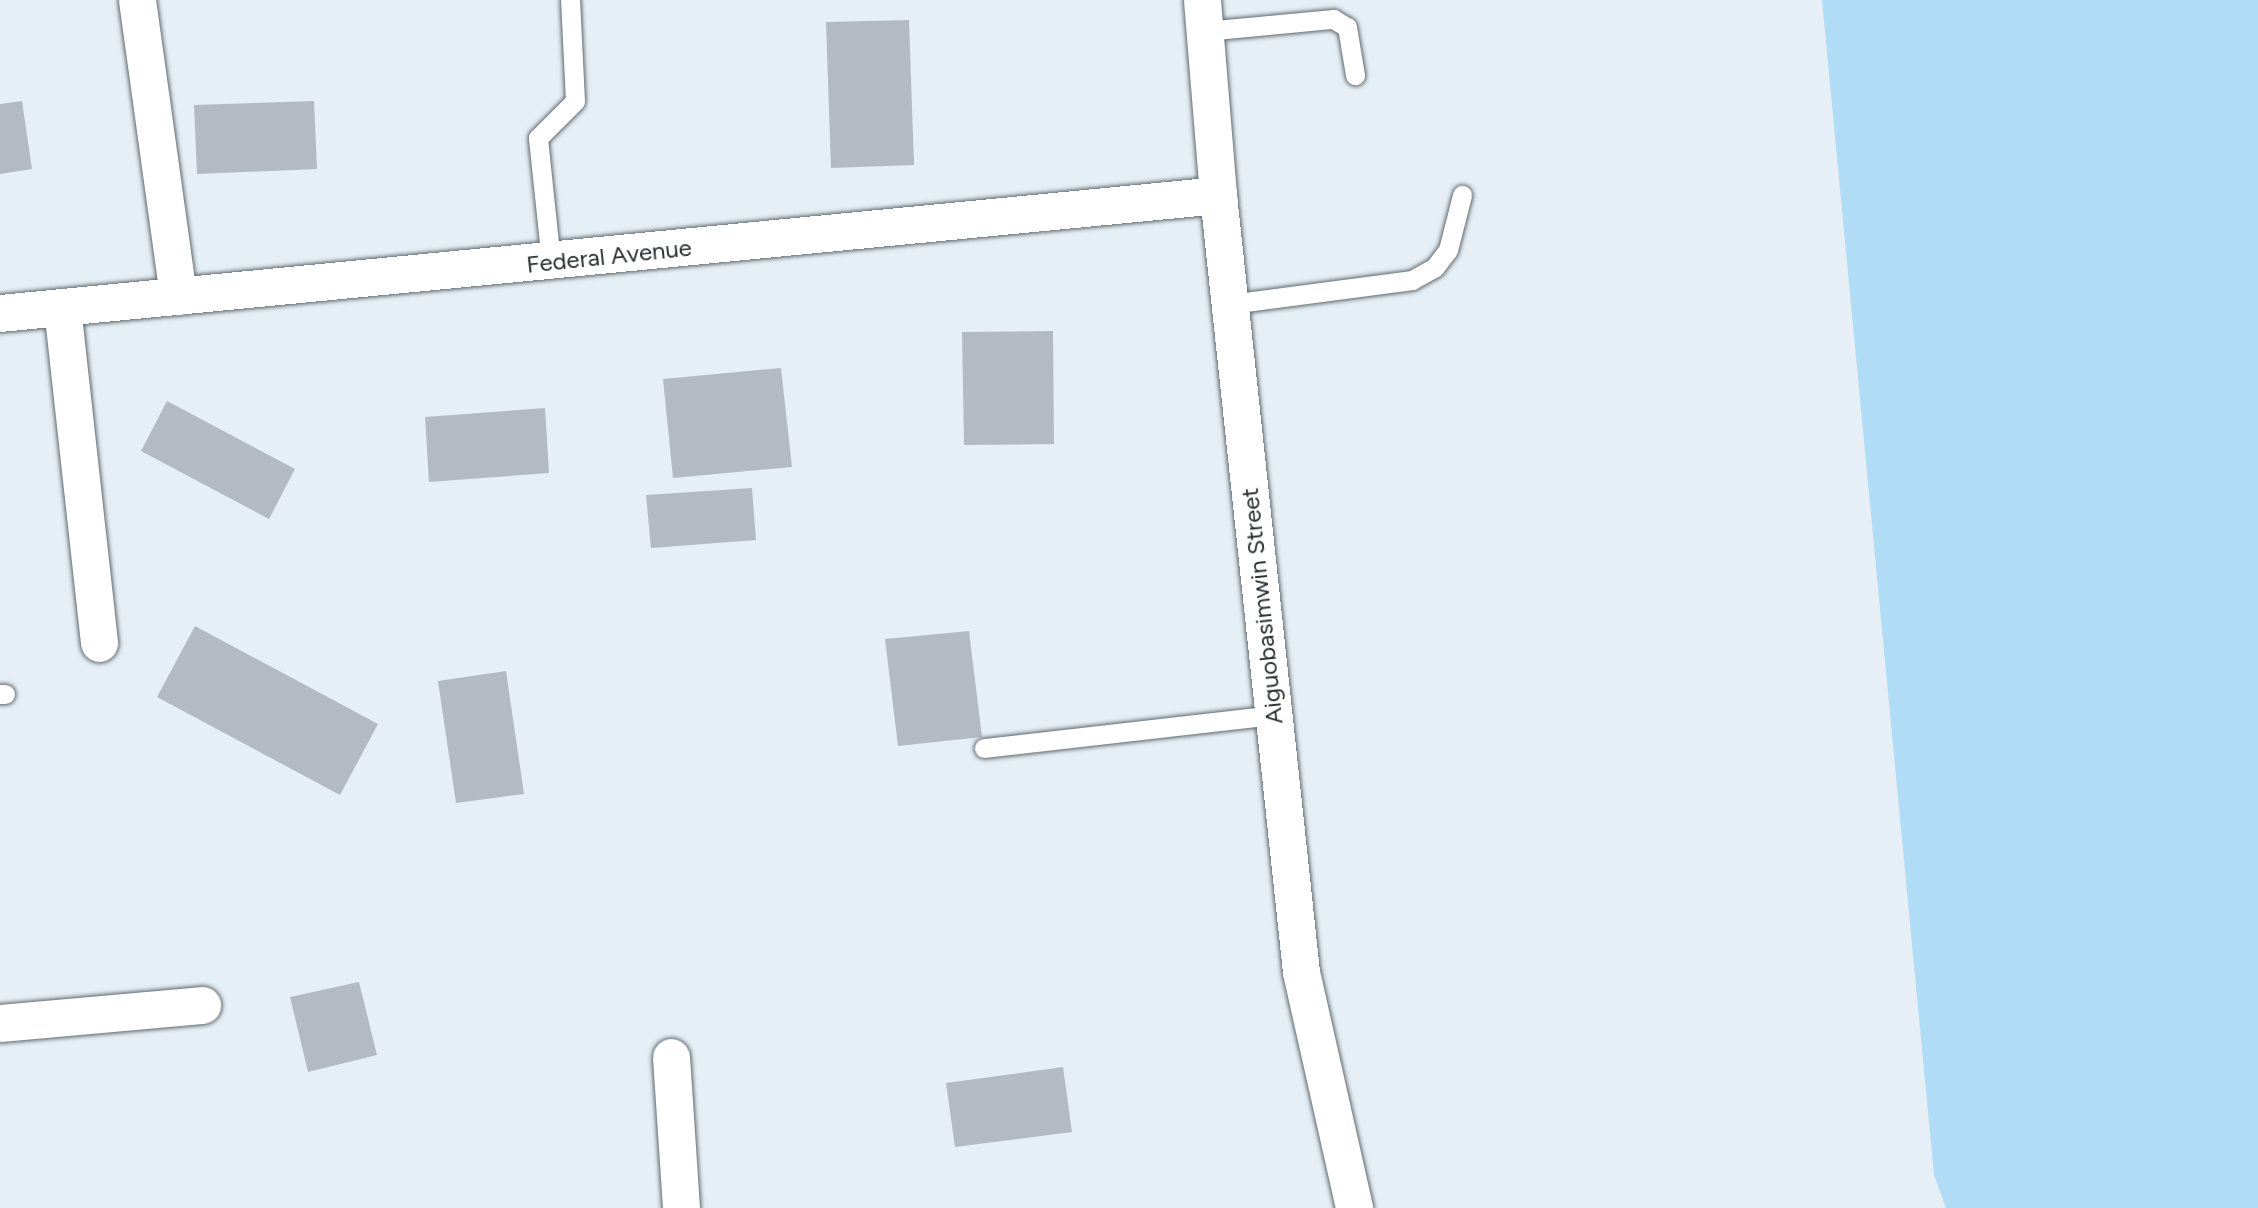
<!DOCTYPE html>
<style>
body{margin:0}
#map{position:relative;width:2258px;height:1208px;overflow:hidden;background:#e5eff5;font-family:Figtree,sans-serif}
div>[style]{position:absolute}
.green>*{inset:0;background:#b1dcf5}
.building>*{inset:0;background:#b4bac2}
.roads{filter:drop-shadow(0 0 2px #60696f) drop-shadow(0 0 2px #60696f)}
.lane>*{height:19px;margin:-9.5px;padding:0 9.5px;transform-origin:9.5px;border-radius:9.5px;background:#fff}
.street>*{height:37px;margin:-18.5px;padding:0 18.5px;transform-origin:18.5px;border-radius:18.5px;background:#fff}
span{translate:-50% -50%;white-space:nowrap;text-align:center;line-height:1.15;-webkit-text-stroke:6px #fff;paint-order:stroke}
.street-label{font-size:24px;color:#292d2f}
</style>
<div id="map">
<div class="green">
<i style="clip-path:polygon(1822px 0,2258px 0,2258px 1208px,1946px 1208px,1934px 1175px)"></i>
</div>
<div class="building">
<i style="clip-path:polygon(909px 20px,914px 165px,831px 168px,826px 22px)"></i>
<i style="clip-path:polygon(22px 101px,32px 169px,0 174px,0 104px)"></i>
<i style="clip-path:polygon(314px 101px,317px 169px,197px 174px,194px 105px)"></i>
<i style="clip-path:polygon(1053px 331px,1054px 444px,964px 445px,962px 332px)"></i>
<i style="clip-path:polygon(781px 368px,792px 467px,673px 478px,663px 379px)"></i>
<i style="clip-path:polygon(167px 401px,295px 469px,269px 519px,141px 451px)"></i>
<i style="clip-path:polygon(545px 408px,549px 473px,429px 482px,425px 417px)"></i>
<i style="clip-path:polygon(752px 488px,756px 540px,651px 548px,646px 495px)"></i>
<i style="clip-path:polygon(195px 626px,378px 724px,340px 795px,157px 697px)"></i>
<i style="clip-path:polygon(969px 631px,982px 737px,898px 746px,885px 639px)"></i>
<i style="clip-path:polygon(506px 671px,524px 794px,456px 803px,438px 681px)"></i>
<i style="clip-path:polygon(359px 982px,377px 1055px,308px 1072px,290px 997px)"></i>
<i style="clip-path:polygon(1063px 1067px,1072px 1132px,955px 1147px,946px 1083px)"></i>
</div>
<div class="roads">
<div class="lane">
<i style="left:1205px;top:31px;width:129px;rotate:-5.4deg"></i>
<i style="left:1333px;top:19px;width:16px;rotate:30deg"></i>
<i style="left:1347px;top:27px;width:49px;rotate:80.5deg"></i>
<i style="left:551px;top:262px;width:125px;rotate:-96deg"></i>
<i style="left:538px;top:138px;width:52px;rotate:-45deg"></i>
<i style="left:575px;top:101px;width:101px;rotate:-92.8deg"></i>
<i style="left:1230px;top:304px;width:184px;rotate:-7.5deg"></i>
<i style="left:1412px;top:280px;width:26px;rotate:-29deg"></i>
<i style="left:1435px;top:267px;width:21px;rotate:-53deg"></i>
<i style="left:1448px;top:250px;width:57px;rotate:-75.7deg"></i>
<i style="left:0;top:694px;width:5px"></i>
<i style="left:984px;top:748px;width:292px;rotate:-6.5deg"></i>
</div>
<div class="street">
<i style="left:137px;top:0;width:299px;rotate:82.1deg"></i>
<i style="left:1202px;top:0;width:196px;rotate:85.3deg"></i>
<i style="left:1218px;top:195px;width:781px;rotate:83.9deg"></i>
<i style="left:1301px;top:972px;width:242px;rotate:77.3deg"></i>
<i style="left:62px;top:307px;width:338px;rotate:83.7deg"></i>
<i style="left:0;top:313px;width:1224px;rotate:-5.53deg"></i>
<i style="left:0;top:1023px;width:203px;rotate:-5.1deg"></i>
<i style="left:671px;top:1057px;width:151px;rotate:86.2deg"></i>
</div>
</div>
<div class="street-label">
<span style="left:609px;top:256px;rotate:-6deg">Federal Avenue</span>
<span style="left:1262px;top:606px;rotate:-96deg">Aiguobasimwin Street</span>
</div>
</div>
